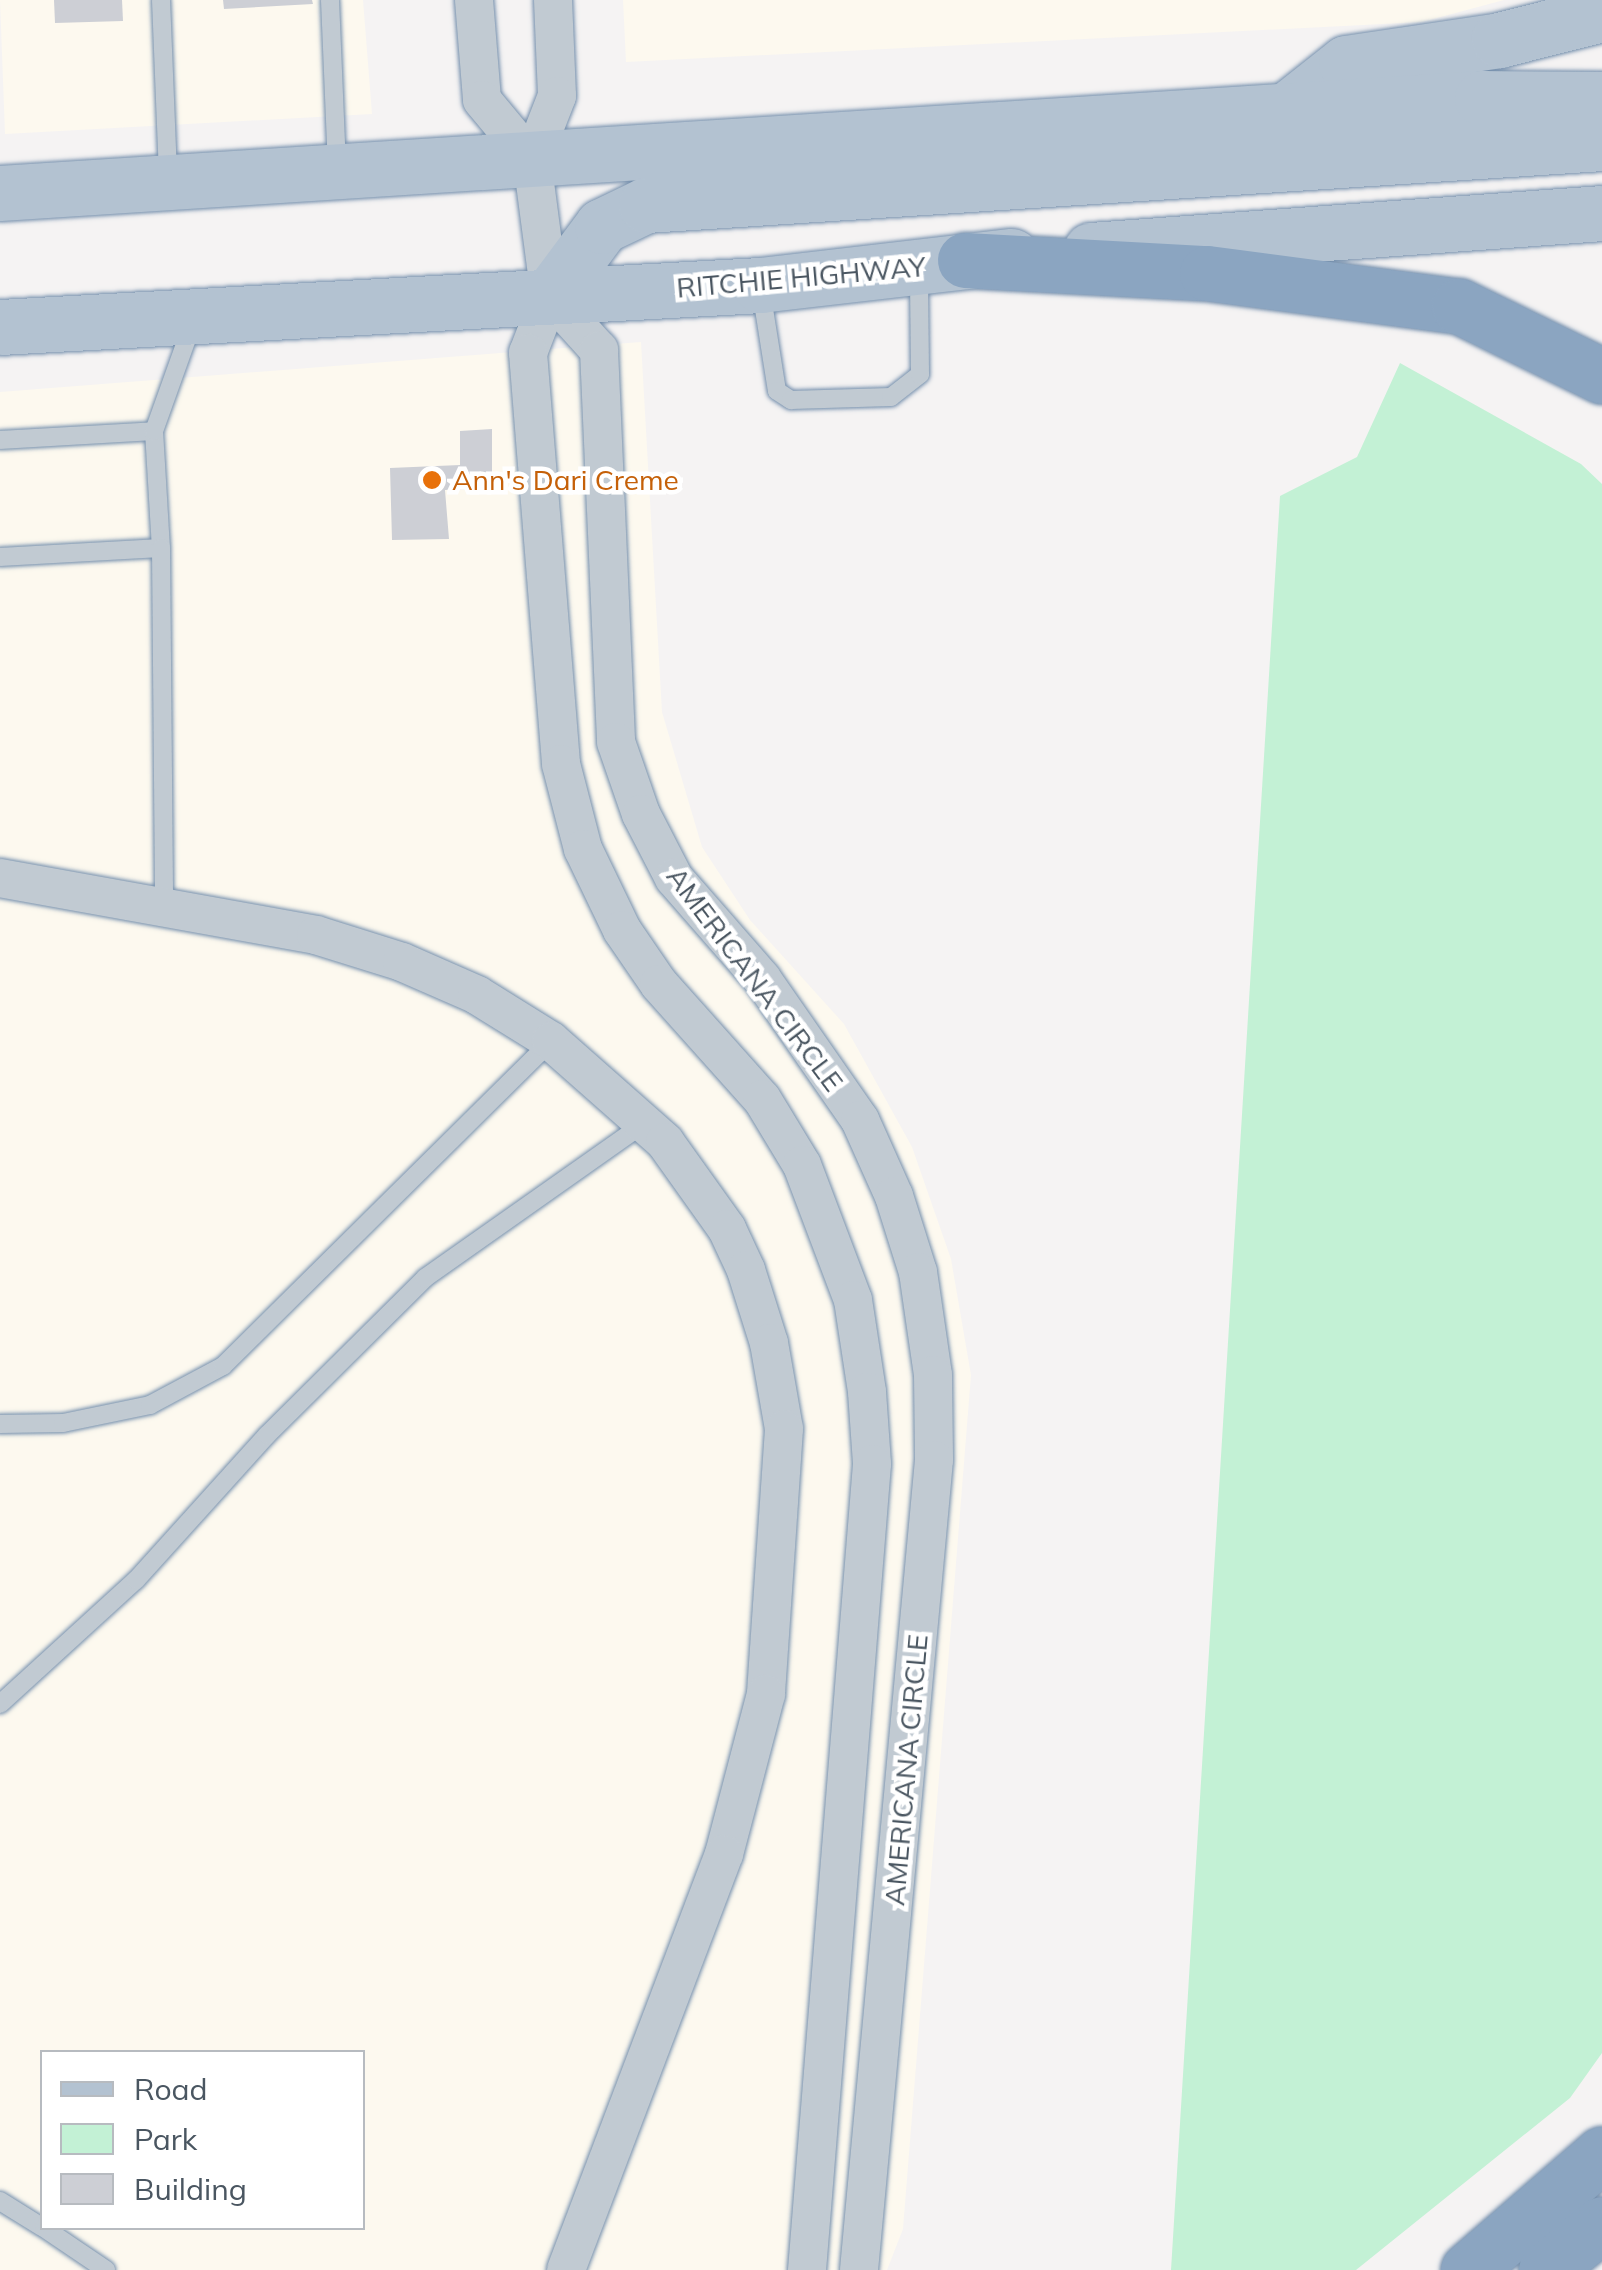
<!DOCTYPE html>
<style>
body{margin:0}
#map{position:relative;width:1602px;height:2270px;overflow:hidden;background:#f5f3f3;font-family:Mulish,sans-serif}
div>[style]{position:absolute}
.commercial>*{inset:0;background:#fdf9ef}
.green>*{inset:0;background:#c3f1d5}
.building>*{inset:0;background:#cdcfd5}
.roads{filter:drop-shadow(0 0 2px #7690ad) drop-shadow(0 0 2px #7690ad)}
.lane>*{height:18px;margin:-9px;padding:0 9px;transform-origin:9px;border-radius:9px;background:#c1cad2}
.street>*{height:38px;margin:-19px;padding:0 19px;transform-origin:19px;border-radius:19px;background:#c1cad2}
.primary>*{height:55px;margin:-27.5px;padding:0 27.5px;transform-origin:27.5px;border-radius:27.5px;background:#b3c2d1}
.highway>*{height:55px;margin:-27.5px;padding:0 27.5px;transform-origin:27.5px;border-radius:27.5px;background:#8ba5c1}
.dots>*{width:28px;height:28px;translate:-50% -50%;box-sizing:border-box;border:5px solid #fff;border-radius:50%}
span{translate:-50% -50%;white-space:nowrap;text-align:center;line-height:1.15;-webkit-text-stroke:9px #fff;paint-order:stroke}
.street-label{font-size:28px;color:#4a5661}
.food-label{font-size:28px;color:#c56008}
.left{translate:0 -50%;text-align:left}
.legend{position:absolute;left:40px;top:2050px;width:325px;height:180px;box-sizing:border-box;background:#fff;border:2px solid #b7bbc0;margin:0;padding:12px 18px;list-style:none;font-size:30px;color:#4a5661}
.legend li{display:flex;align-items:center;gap:20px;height:50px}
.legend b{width:50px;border:2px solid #b7bbc0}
</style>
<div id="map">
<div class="commercial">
<i style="clip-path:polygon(0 0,363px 0,372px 114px,5px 134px)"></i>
<i style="clip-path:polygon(623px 0,1504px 0,1422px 22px,626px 62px)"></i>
<i style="clip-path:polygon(evenodd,641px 342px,662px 712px,702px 847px,750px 920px,844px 1024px,912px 1147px,951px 1259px,971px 1375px,903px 2229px,887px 2270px,0 2270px,0 392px,641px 342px,42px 2052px,362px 2052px,362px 2228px,42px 2228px,42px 2052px)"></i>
</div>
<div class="green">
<i style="clip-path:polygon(1400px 363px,1581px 464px,1602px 484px,1602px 2053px,1570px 2098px,1356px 2270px,1171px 2270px,1280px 496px,1357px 457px)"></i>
</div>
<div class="building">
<i style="clip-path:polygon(54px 0,122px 0,123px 21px,55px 23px)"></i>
<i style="clip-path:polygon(223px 0,312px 0,313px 4px,224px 9px)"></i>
<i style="clip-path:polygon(492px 429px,492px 488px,445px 490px,449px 539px,392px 540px,390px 468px,460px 465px,460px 431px)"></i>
</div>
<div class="roads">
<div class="lane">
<i style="left:161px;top:0;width:177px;rotate:87.7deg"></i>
<i style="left:330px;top:0;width:167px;rotate:87.6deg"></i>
<i style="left:761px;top:290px;width:102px;rotate:81deg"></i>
<i style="left:777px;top:391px;width:17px;rotate:33deg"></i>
<i style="left:791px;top:400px;width:100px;rotate:-1.7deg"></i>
<i style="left:891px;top:397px;width:37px;rotate:-38deg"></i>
<i style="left:920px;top:374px;width:101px;rotate:-90.6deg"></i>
<i style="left:154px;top:431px;width:117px;rotate:86.6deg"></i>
<i style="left:0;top:440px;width:154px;rotate:-3.3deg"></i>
<i style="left:154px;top:431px;width:116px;rotate:-70.3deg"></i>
<i style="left:0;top:557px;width:161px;rotate:-3.2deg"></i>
<i style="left:161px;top:548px;width:358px;rotate:89.5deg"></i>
<i style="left:0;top:1424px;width:63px;rotate:-0.9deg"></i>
<i style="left:63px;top:1423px;width:89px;rotate:-11.7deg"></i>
<i style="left:150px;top:1405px;width:83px;rotate:-28.1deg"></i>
<i style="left:223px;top:1366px;width:462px;rotate:-44.7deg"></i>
<i style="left:0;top:1704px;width:184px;rotate:-42.4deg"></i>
<i style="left:136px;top:1580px;width:195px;rotate:-47.9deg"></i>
<i style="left:267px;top:1435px;width:223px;rotate:-44.8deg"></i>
<i style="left:425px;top:1278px;width:269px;rotate:-35.2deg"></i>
<i style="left:0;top:2201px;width:49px;rotate:31.8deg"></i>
<i style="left:44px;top:2228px;width:75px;rotate:34.1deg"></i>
</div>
<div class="street">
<i style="left:474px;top:0;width:100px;rotate:85.4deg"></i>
<i style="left:482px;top:100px;width:78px;rotate:50.2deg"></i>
<i style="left:553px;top:0;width:96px;rotate:87.6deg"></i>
<i style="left:557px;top:96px;width:69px;rotate:111.3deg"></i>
<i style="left:532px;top:160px;width:137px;rotate:82.5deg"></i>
<i style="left:550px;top:296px;width:61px;rotate:111.1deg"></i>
<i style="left:528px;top:353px;width:412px;rotate:85.4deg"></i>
<i style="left:561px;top:764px;width:88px;rotate:75.5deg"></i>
<i style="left:583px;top:849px;width:90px;rotate:64.3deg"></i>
<i style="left:622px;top:930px;width:65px;rotate:55.6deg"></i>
<i style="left:659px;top:984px;width:154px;rotate:48.2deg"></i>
<i style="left:762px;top:1099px;width:77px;rotate:58.8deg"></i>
<i style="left:802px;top:1165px;width:144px;rotate:69.3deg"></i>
<i style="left:853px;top:1300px;width:93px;rotate:81.3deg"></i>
<i style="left:867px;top:1392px;width:72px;rotate:86deg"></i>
<i style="left:872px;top:1464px;width:809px;rotate:94.61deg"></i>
<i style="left:550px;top:296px;width:73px;rotate:47.8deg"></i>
<i style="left:599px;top:350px;width:392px;rotate:87.5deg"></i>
<i style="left:616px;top:742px;width:76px;rotate:70.9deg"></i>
<i style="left:641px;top:814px;width:72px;rotate:62.7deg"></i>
<i style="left:674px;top:878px;width:134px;rotate:48.9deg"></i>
<i style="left:762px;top:979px;width:172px;rotate:55.2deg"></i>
<i style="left:860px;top:1120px;width:83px;rotate:65.9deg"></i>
<i style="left:894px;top:1196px;width:80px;rotate:72.5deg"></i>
<i style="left:918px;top:1272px;width:104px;rotate:81.7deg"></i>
<i style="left:933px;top:1375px;width:85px;rotate:89.3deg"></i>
<i style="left:934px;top:1460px;width:813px;rotate:95.29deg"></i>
<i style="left:0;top:878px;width:321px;rotate:10.2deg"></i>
<i style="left:316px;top:935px;width:90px;rotate:17.4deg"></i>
<i style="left:402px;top:962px;width:82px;rotate:23.7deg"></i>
<i style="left:477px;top:995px;width:87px;rotate:31.9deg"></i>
<i style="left:551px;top:1041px;width:152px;rotate:41.5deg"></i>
<i style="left:665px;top:1142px;width:107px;rotate:54.5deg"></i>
<i style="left:727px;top:1229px;width:45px;rotate:65.1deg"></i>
<i style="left:746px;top:1270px;width:77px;rotate:72.5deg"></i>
<i style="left:769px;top:1343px;width:87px;rotate:80.1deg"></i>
<i style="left:784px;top:1429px;width:266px;rotate:93.9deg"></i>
<i style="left:766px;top:1694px;width:165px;rotate:104.7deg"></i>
<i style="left:724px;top:1854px;width:445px;rotate:110.8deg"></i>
</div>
<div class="primary">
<i style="left:1283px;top:113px;width:80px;rotate:-38.4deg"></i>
<i style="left:1346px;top:63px;width:155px;rotate:-8.5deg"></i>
<i style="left:1499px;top:40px;width:106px;rotate:-14.2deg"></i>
<i style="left:0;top:193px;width:1485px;rotate:-3.67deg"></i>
<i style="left:1482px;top:98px;width:120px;rotate:0.5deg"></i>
<i style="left:1091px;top:250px;width:512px;rotate:-4.14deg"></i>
<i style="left:550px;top:296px;width:87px;rotate:-53.4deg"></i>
<i style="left:602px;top:226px;width:49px;rotate:-25.5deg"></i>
<i style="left:646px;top:205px;width:958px;rotate:-3.71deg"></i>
<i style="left:0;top:327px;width:761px;rotate:-3.16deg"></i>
<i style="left:760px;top:285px;width:253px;rotate:-6.6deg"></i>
</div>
<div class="highway">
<i style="left:965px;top:260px;width:242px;rotate:3.1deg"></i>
<i style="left:1207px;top:273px;width:254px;rotate:7.5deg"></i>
<i style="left:1459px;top:306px;width:159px;rotate:26.1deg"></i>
<i style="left:1468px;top:2270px;width:177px;rotate:-40.9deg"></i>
<i style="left:1546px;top:2270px;width:72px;rotate:-39.4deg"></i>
</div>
</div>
<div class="dots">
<i style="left:432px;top:480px;background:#e8710a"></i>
</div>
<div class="street-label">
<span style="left:801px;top:277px;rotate:-5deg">RITCHIE HIGHWAY</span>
<span style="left:755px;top:979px;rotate:53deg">AMERICANA CIRCLE</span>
<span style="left:906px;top:1770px;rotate:-85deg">AMERICANA CIRCLE</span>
</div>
<div class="food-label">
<span class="left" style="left:452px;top:480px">Ann's Dari Creme</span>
</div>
<ul class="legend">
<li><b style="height:12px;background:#b3c2d1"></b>Road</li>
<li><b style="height:28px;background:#c3f1d5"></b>Park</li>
<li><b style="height:28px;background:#cdcfd5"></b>Building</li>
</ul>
</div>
